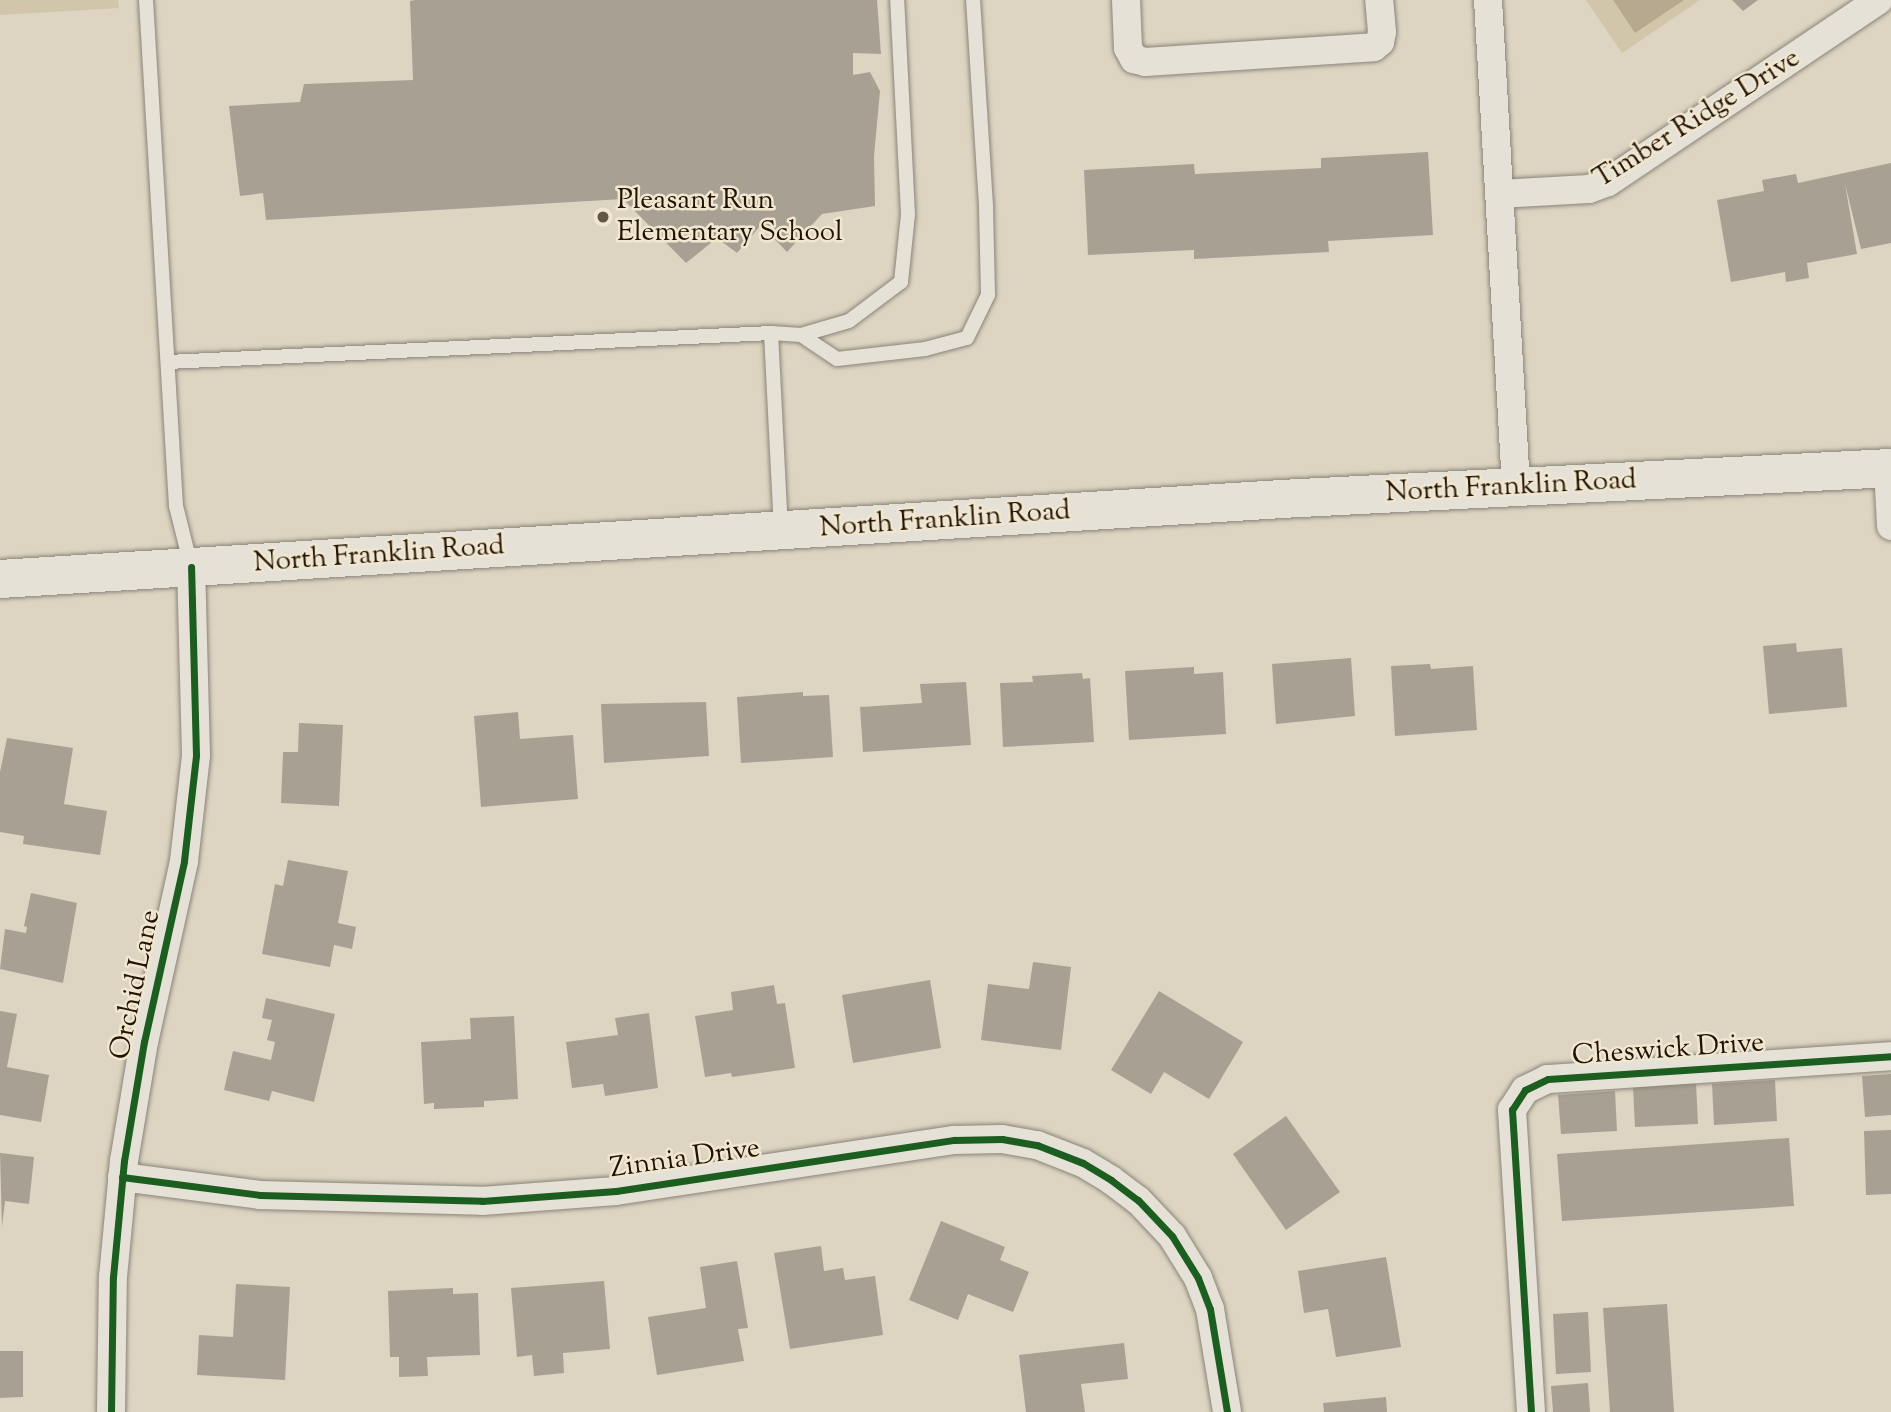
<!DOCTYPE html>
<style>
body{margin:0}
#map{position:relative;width:1891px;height:1412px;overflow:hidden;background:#ddd5c2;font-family:"Sorts Mill Goudy",serif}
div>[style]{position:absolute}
.green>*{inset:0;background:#d1c5aa}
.water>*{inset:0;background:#b6a98f}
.building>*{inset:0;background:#a8a193}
.roads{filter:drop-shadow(0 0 2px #8b8478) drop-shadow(0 0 2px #8b8478)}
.service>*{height:14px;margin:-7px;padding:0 7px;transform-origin:7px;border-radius:7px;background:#e5e1d7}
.minor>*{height:28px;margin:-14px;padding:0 14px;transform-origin:14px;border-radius:14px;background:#e5e1d7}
.secondary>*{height:38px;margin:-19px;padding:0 19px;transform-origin:19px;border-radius:19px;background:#e5e1d7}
.cycleway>*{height:7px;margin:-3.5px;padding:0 3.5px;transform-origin:3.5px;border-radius:3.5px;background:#1b5e20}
.dots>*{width:19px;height:19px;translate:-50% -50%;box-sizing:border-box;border:4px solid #f1e7d0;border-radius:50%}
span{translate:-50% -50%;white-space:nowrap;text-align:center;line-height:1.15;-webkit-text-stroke:5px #f1e7d0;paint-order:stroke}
.street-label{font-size:28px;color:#221202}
.poi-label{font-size:28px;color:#221202}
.left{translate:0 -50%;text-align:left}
</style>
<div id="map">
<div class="green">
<i style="clip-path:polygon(0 0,118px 0,119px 8px,0 15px)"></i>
<i style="clip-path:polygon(1586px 0,1700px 0,1622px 53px)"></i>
</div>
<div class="water">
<i style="clip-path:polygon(1613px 0,1684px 0,1635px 33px)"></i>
</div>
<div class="building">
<i style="clip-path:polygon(415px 0,877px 0,881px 54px,853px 53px,853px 75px,870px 72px,880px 91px,874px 156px,875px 206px,822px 214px,787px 252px,761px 225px,737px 253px,717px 238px,686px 263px,623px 199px,266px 220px,263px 193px,240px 196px,229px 106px,300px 102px,304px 84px,413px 80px,410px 1px)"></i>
<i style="clip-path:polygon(1732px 0,1758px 0,1743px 11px)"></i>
<i style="clip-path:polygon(1428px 152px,1433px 235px,1328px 241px,1329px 252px,1194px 259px,1194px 250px,1088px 255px,1084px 170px,1194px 164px,1195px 174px,1321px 168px,1321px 158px)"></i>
<i style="clip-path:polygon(1891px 163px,1891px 243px,1861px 249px,1845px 184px,1857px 254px,1807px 263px,1809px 278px,1786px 282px,1785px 272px,1731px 282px,1717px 200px,1764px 191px,1762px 180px,1796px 174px,1798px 183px)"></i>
<i style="clip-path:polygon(1796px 643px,1797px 652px,1842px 648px,1847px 707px,1769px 714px,1763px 646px)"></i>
<i style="clip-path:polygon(1351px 658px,1355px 716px,1276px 724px,1272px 664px)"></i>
<i style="clip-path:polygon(1430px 664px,1431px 669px,1473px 666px,1477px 730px,1395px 736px,1391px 666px)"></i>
<i style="clip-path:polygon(1194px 667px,1194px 674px,1223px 672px,1226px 734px,1129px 740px,1125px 671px)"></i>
<i style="clip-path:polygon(1082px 673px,1083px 679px,1090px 678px,1094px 742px,1003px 747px,1000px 683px,1033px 682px,1032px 676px)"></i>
<i style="clip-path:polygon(966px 682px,971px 745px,863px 752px,860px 707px,922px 703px,920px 684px)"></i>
<i style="clip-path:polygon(803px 692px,803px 696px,829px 695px,833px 757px,741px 763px,737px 697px)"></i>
<i style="clip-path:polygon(706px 702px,709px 756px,604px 763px,601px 704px)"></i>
<i style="clip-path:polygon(518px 712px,520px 739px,573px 735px,578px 799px,481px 807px,474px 716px)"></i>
<i style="clip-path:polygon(299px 723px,343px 725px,339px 806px,281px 803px,283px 752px,298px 752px)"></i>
<i style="clip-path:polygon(7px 738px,73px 748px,64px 804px,107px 811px,100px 855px,23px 844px,24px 836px,0 832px,0 772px)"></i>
<i style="clip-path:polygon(288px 860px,348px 871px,338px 923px,356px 927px,352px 949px,334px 945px,330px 967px,262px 954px,275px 884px,283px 886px)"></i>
<i style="clip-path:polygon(31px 893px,77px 903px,63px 983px,0 969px,5px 929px,26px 933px,27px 927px,24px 926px)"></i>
<i style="clip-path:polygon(1033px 962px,1071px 967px,1061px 1050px,981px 1040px,988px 984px,1029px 989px)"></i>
<i style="clip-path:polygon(930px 980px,941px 1048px,853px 1063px,842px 995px)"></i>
<i style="clip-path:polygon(774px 985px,777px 1004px,785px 1003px,795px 1068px,732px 1077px,731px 1073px,705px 1077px,695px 1016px,733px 1010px,731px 992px)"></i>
<i style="clip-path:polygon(1159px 991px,1243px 1042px,1209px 1099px,1164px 1072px,1151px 1094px,1111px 1070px)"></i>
<i style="clip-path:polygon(266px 998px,335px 1014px,314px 1102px,272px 1091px,269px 1101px,224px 1090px,233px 1051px,271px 1060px,275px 1042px,267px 1040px,272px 1020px,262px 1018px)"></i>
<i style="clip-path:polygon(0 1011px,17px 1014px,7px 1067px,49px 1075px,41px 1122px,0 1115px)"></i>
<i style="clip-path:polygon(649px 1013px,658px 1088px,605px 1096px,603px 1084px,572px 1088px,566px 1042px,618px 1035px,615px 1018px)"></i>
<i style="clip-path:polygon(514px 1016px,518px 1099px,484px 1101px,484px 1107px,434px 1109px,434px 1103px,424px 1104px,421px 1042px,471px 1039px,470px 1018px)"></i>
<i style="clip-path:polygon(1891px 1074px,1891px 1115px,1865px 1117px,1862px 1076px)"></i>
<i style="clip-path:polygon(1775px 1080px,1777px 1121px,1714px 1125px,1712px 1084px)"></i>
<i style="clip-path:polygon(1696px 1083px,1698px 1124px,1635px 1127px,1633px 1087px)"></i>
<i style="clip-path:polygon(1615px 1091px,1617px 1131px,1561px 1134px,1558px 1095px)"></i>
<i style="clip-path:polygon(1286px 1116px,1340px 1192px,1286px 1230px,1233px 1154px)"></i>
<i style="clip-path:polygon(1891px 1130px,1891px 1194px,1866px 1195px,1864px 1131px)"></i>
<i style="clip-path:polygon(1789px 1138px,1794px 1206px,1562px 1221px,1557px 1154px)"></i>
<i style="clip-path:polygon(0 1153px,34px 1157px,29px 1204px,5px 1201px,2px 1227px)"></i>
<i style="clip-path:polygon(941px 1221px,1005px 1247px,1000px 1260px,1029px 1272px,1013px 1312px,968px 1294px,958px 1320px,909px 1300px)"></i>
<i style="clip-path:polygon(821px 1246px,824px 1271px,843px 1268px,845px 1280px,875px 1276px,883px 1335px,790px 1349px,774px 1253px)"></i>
<i style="clip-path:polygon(1386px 1257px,1401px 1347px,1336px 1357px,1328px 1309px,1304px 1313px,1298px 1271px)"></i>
<i style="clip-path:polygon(737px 1261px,748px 1328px,738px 1329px,744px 1361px,657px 1375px,648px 1317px,706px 1308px,700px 1267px)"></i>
<i style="clip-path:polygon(604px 1281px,610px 1349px,563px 1353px,564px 1373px,534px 1376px,532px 1355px,517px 1357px,511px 1288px)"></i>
<i style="clip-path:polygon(236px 1284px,290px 1287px,285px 1380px,197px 1375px,199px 1335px,233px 1337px)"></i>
<i style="clip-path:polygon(453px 1288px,453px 1294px,478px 1293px,480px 1355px,427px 1357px,428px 1376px,399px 1377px,399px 1357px,390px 1357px,388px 1291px)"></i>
<i style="clip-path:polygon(1667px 1304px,1674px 1412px,1610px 1412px,1603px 1308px)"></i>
<i style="clip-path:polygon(1588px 1312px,1591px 1372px,1556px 1374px,1553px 1314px)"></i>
<i style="clip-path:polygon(1124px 1343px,1128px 1379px,1081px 1384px,1085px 1412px,1026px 1412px,1019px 1355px)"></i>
<i style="clip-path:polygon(0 1351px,23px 1351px,23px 1397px,0 1398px)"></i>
<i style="clip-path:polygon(1588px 1383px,1590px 1412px,1553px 1412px,1551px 1386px)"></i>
<i style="clip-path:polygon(1386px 1397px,1387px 1412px,1324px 1412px,1323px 1403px)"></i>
</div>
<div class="roads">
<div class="service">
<i style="left:146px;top:0;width:507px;rotate:86.61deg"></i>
<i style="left:176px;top:506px;width:62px;rotate:76deg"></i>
<i style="left:771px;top:333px;width:30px;rotate:4deg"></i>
<i style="left:801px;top:335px;width:50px;rotate:-16.3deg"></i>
<i style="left:849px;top:321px;width:65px;rotate:-36.9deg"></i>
<i style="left:901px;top:282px;width:68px;rotate:-84.1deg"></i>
<i style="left:908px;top:214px;width:214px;rotate:-92.9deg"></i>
<i style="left:801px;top:335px;width:43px;rotate:33.7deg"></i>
<i style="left:837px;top:359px;width:89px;rotate:-6.5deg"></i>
<i style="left:925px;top:349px;width:43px;rotate:-14.7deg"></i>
<i style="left:967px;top:338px;width:48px;rotate:-64deg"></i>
<i style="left:988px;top:295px;width:89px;rotate:-91.3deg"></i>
<i style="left:986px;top:206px;width:206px;rotate:-93.6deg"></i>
<i style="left:168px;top:362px;width:604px;rotate:-2.75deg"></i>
<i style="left:771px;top:333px;width:197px;rotate:87.1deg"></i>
</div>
<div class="minor">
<i style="left:1126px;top:0;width:48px;rotate:87.6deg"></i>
<i style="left:1128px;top:48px;width:13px;rotate:61deg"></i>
<i style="left:1134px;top:59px;width:11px;rotate:15deg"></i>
<i style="left:1145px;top:62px;width:229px;rotate:-3.7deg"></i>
<i style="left:1374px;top:47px;width:8px;rotate:-40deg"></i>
<i style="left:1380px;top:42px;width:10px;rotate:-79deg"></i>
<i style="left:1382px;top:32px;width:32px;rotate:-95deg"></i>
<i style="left:1488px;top:0;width:487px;rotate:86.7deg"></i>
<i style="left:1499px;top:194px;width:90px;rotate:-3.2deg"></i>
<i style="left:1589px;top:189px;width:20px;rotate:-20deg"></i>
<i style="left:1608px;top:182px;width:326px;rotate:-33.9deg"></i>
<i style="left:1888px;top:468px;width:58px;rotate:87deg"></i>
<i style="left:122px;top:1177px;width:139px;rotate:7.4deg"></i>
<i style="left:260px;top:1195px;width:222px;rotate:1.5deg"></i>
<i style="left:482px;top:1201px;width:134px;rotate:-4.3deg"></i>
<i style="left:616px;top:1191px;width:342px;rotate:-8.6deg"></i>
<i style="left:954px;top:1140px;width:48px;rotate:-1.2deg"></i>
<i style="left:1002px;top:1139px;width:36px;rotate:10deg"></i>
<i style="left:1037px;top:1145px;width:49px;rotate:21.4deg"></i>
<i style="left:1083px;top:1163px;width:33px;rotate:31deg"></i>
<i style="left:1111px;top:1180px;width:34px;rotate:37deg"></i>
<i style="left:1138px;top:1200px;width:50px;rotate:46.6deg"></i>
<i style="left:1172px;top:1236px;width:49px;rotate:58.2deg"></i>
<i style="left:1198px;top:1278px;width:33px;rotate:69deg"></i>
<i style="left:1210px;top:1309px;width:104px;rotate:80.6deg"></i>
<i style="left:111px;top:1412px;width:135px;rotate:-89.2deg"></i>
<i style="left:113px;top:1277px;width:117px;rotate:-84.6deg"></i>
<i style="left:124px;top:1161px;width:121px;rotate:-80.5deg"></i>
<i style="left:144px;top:1042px;width:185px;rotate:-77.5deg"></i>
<i style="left:184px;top:861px;width:107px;rotate:-83.5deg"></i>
<i style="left:196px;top:755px;width:188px;rotate:-91.5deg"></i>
<i style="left:1531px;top:1412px;width:303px;rotate:-93.6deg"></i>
<i style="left:1512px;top:1110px;width:24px;rotate:-57deg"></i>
<i style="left:1525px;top:1090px;width:25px;rotate:-26deg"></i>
<i style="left:1548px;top:1079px;width:344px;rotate:-3.8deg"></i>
</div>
<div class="secondary">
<i style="left:0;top:579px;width:1283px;rotate:-3.57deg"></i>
<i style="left:1281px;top:499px;width:611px;rotate:-2.91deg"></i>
</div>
</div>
<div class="cycleway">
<i style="left:122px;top:1177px;width:139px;rotate:7.4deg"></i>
<i style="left:260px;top:1195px;width:222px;rotate:1.5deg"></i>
<i style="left:482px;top:1201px;width:134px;rotate:-4.3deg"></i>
<i style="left:616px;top:1191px;width:342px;rotate:-8.6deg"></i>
<i style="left:954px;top:1140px;width:48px;rotate:-1.2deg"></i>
<i style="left:1002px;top:1139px;width:36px;rotate:10deg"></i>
<i style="left:1037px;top:1145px;width:49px;rotate:21.4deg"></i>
<i style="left:1083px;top:1163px;width:33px;rotate:31deg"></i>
<i style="left:1111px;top:1180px;width:34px;rotate:37deg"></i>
<i style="left:1138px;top:1200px;width:50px;rotate:46.6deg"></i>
<i style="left:1172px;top:1236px;width:49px;rotate:58.2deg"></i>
<i style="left:1198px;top:1278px;width:33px;rotate:69deg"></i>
<i style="left:1210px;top:1309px;width:104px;rotate:80.6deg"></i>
<i style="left:111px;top:1412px;width:135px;rotate:-89.2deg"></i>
<i style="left:113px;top:1277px;width:117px;rotate:-84.6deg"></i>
<i style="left:124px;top:1161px;width:121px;rotate:-80.5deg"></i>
<i style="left:144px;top:1042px;width:185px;rotate:-77.5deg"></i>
<i style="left:184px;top:861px;width:107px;rotate:-83.5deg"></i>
<i style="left:196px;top:755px;width:188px;rotate:-91.5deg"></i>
<i style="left:1531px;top:1412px;width:303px;rotate:-93.6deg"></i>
<i style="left:1512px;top:1110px;width:24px;rotate:-57deg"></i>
<i style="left:1525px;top:1090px;width:25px;rotate:-26deg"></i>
<i style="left:1548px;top:1079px;width:344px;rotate:-3.8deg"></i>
</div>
<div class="dots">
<i style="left:603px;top:217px;background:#635645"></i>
</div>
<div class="street-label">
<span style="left:1697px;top:119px;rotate:-32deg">Timber Ridge Drive</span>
<span style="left:1511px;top:487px;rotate:-3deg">North Franklin Road</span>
<span style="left:945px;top:520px;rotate:-4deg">North Franklin Road</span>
<span style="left:379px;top:555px;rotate:-4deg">North Franklin Road</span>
<span style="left:136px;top:985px;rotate:-78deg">Orchid Lane</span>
<span style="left:1668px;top:1050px;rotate:-4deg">Cheswick Drive</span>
<span style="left:685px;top:1159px;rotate:-8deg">Zinnia Drive</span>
</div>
<div class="poi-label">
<span class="left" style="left:617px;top:217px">Pleasant Run<br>Elementary School</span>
</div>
</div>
